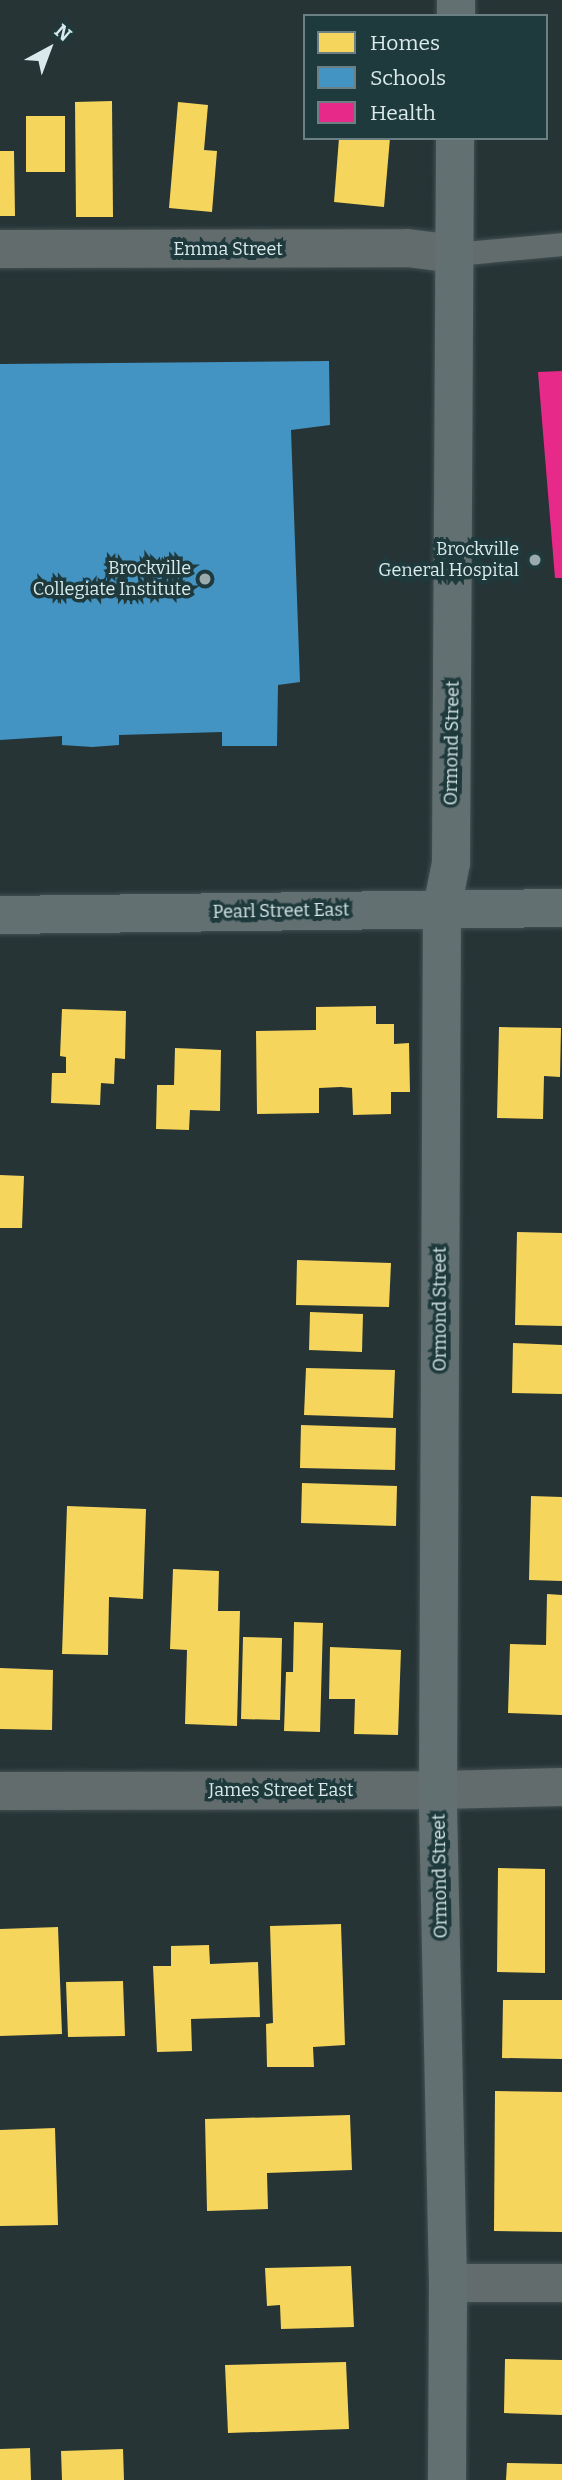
<!DOCTYPE html>
<style>
body{margin:0}
#map{position:relative;width:562px;height:2480px;overflow:hidden;background:#263436;font-family:Bitter,serif}
div>[style]{position:absolute}
.homes>*{inset:0;background:#f6d55c}
.schools>*{inset:0;background:#4393c3}
.health>*{inset:0;background:#e7298a}
.roads{filter:drop-shadow(0 0 2px #435052) drop-shadow(0 0 2px #435052)}
.lane>*{height:23px;margin:-11.5px;padding:0 11.5px;transform-origin:11.5px;border-radius:11.5px;background:#626c6d}
.street>*{height:38px;margin:-19px;padding:0 19px;transform-origin:19px;border-radius:19px;background:#626c6d}
.secondary>*{height:38px;margin:-19px;padding:0 19px;transform-origin:19px;border-radius:19px;background:#627071}
.dots>*{width:19px;height:19px;translate:-50% -50%;box-sizing:border-box;border:4px solid #1f3a3d;border-radius:50%}
span{translate:-50% -50%;white-space:nowrap;text-align:center;line-height:1.15;-webkit-text-stroke:7px #1f3a3d;paint-order:stroke}
.street-label{font-size:18px;color:#dae9eb}
.poi-label{font-size:18px;color:#dae9eb}
.right{translate:-100% -50%;text-align:right}
.legend{position:absolute;left:303px;top:14px;width:245px;height:126px;box-sizing:border-box;background:#1f3a3d;border:2px solid #6a8083;margin:0;padding:9px 12px;list-style:none;font-size:21px;color:#dae9eb}
.legend li{display:flex;align-items:center;gap:14px;height:35px}
.legend b{width:35px;border:2px solid #6a8083}
.north{position:absolute;left:14px;top:14px;width:70px;height:70px;-webkit-text-stroke:5px #1f3a3d;paint-order:stroke;rotate:41deg;font-size:19px;font-weight:700;line-height:28px;text-align:center;color:#dae9eb}
.north::after{content:'';display:block;margin:auto;width:24px;height:32px;background:#dae9eb;clip-path:polygon(50% 0,100% 100%,50% 72%,0 100%)}
</style>
<div id="map">
<div class="homes">
<i style="clip-path:polygon(112px 101px,113px 217px,76px 217px,75px 102px)"></i>
<i style="clip-path:polygon(178px 102px,208px 105px,204px 150px,217px 151px,212px 212px,169px 208px)"></i>
<i style="clip-path:polygon(26px 116px,65px 116px,65px 172px,26px 172px)"></i>
<i style="clip-path:polygon(339px 138px,390px 138px,384px 207px,334px 202px)"></i>
<i style="clip-path:polygon(0 151px,14px 151px,15px 216px,0 216px)"></i>
<i style="clip-path:polygon(376px 1006px,376px 1024px,394px 1024px,394px 1044px,409px 1043px,410px 1092px,391px 1092px,391px 1114px,353px 1115px,352px 1088px,341px 1087px,319px 1088px,319px 1113px,257px 1114px,256px 1031px,316px 1030px,316px 1007px)"></i>
<i style="clip-path:polygon(62px 1009px,126px 1011px,125px 1059px,115px 1058px,114px 1084px,101px 1083px,100px 1105px,51px 1103px,52px 1073px,66px 1073px,66px 1057px,60px 1056px)"></i>
<i style="clip-path:polygon(499px 1027px,561px 1028px,560px 1077px,544px 1076px,543px 1119px,497px 1118px)"></i>
<i style="clip-path:polygon(175px 1048px,221px 1050px,220px 1111px,190px 1110px,189px 1130px,156px 1129px,157px 1085px,174px 1085px)"></i>
<i style="clip-path:polygon(0 1175px,24px 1176px,22px 1228px,0 1228px)"></i>
<i style="clip-path:polygon(517px 1232px,562px 1233px,562px 1326px,515px 1325px)"></i>
<i style="clip-path:polygon(297px 1260px,391px 1263px,389px 1307px,296px 1305px)"></i>
<i style="clip-path:polygon(310px 1312px,363px 1314px,362px 1352px,309px 1350px)"></i>
<i style="clip-path:polygon(513px 1343px,562px 1345px,562px 1394px,512px 1393px)"></i>
<i style="clip-path:polygon(306px 1368px,395px 1370px,393px 1418px,304px 1415px)"></i>
<i style="clip-path:polygon(301px 1425px,396px 1428px,395px 1470px,300px 1468px)"></i>
<i style="clip-path:polygon(302px 1483px,397px 1486px,396px 1526px,301px 1523px)"></i>
<i style="clip-path:polygon(531px 1496px,562px 1497px,562px 1581px,529px 1580px)"></i>
<i style="clip-path:polygon(67px 1506px,146px 1509px,143px 1599px,109px 1597px,108px 1655px,62px 1654px)"></i>
<i style="clip-path:polygon(173px 1569px,219px 1571px,218px 1611px,240px 1611px,237px 1726px,185px 1724px,187px 1650px,170px 1649px)"></i>
<i style="clip-path:polygon(547px 1594px,562px 1595px,562px 1715px,508px 1713px,510px 1644px,546px 1645px)"></i>
<i style="clip-path:polygon(294px 1622px,323px 1623px,320px 1732px,284px 1731px,286px 1672px,293px 1672px)"></i>
<i style="clip-path:polygon(243px 1637px,282px 1638px,280px 1720px,241px 1719px)"></i>
<i style="clip-path:polygon(330px 1647px,401px 1650px,398px 1735px,354px 1734px,355px 1699px,329px 1699px)"></i>
<i style="clip-path:polygon(0 1668px,53px 1670px,52px 1730px,0 1729px)"></i>
<i style="clip-path:polygon(498px 1868px,545px 1869px,545px 1973px,497px 1972px)"></i>
<i style="clip-path:polygon(341px 1924px,345px 2045px,313px 2047px,314px 2067px,267px 2067px,266px 2024px,273px 2023px,270px 1926px)"></i>
<i style="clip-path:polygon(58px 1927px,62px 2034px,0 2036px,0 1929px)"></i>
<i style="clip-path:polygon(209px 1945px,210px 1964px,258px 1962px,260px 2017px,191px 2019px,192px 2051px,157px 2052px,153px 1966px,171px 1966px,171px 1946px)"></i>
<i style="clip-path:polygon(123px 1981px,125px 2036px,68px 2037px,66px 1982px)"></i>
<i style="clip-path:polygon(503px 2000px,562px 2000px,562px 2059px,502px 2058px)"></i>
<i style="clip-path:polygon(495px 2091px,562px 2092px,562px 2232px,494px 2231px)"></i>
<i style="clip-path:polygon(350px 2115px,352px 2170px,267px 2173px,268px 2209px,207px 2211px,205px 2119px)"></i>
<i style="clip-path:polygon(55px 2128px,58px 2225px,0 2226px,0 2130px)"></i>
<i style="clip-path:polygon(351px 2266px,354px 2327px,281px 2329px,280px 2305px,267px 2306px,265px 2268px)"></i>
<i style="clip-path:polygon(505px 2359px,562px 2360px,562px 2415px,504px 2413px)"></i>
<i style="clip-path:polygon(346px 2362px,349px 2429px,228px 2433px,225px 2365px)"></i>
<i style="clip-path:polygon(30px 2448px,31px 2480px,0 2480px,0 2449px)"></i>
<i style="clip-path:polygon(123px 2449px,124px 2480px,62px 2480px,61px 2451px)"></i>
<i style="clip-path:polygon(507px 2463px,562px 2464px,562px 2480px,506px 2480px)"></i>
</div>
<div class="schools">
<i style="clip-path:polygon(329px 361px,330px 425px,291px 430px,300px 682px,278px 685px,277px 746px,222px 746px,222px 732px,119px 735px,119px 745px,92px 747px,62px 745px,62px 736px,0 740px,0 364px)"></i>
</div>
<div class="health">
<i style="clip-path:polygon(562px 371px,562px 578px,555px 578px,538px 372px)"></i>
</div>
<div class="roads">
<div class="lane">
<i style="left:455px;top:254px;width:107px;rotate:-5.3deg"></i>
</div>
<div class="street">
<i style="left:0;top:249px;width:407px;rotate:-0.1deg"></i>
<i style="left:407px;top:248px;width:48px;rotate:7.1deg"></i>
<i style="left:0;top:1791px;width:438px;rotate:-0.1deg"></i>
<i style="left:438px;top:1790px;width:124px;rotate:-1.4deg"></i>
<i style="left:448px;top:2283px;width:114px"></i>
</div>
<div class="secondary">
<i style="left:456px;top:16px;width:16px;rotate:-90deg"></i>
<i style="left:0;top:915px;width:562px;rotate:-0.71deg"></i>
<i style="left:447px;top:2480px;width:197px;rotate:-89.7deg"></i>
<i style="left:448px;top:2283px;width:493px;rotate:-91.2deg"></i>
<i style="left:438px;top:1790px;width:882px;rotate:-89.74deg"></i>
<i style="left:442px;top:908px;width:46px;rotate:-78.7deg"></i>
<i style="left:451px;top:863px;width:725px;rotate:-89.68deg"></i>
</div>
</div>
<div class="dots">
<i style="left:535px;top:560px;background:#9baaac"></i>
<i style="left:205px;top:579px;background:#9baaac"></i>
</div>
<div class="street-label">
<span style="left:228px;top:249px">Emma Street</span>
<span style="left:452px;top:743px;rotate:-89deg">Ormond Street</span>
<span style="left:281px;top:911px;rotate:-1deg">Pearl Street East</span>
<span style="left:440px;top:1309px;rotate:-90deg">Ormond Street</span>
<span style="left:281px;top:1790px">James Street East</span>
<span style="left:440px;top:1876px;rotate:-91deg">Ormond Street</span>
</div>
<div class="poi-label">
<span class="right" style="left:519px;top:560px">Brockville<br>General Hospital</span>
<span class="right" style="left:191px;top:579px">Brockville<br>Collegiate Institute</span>
</div>
<ul class="legend">
<li><b style="height:19px;background:#f6d55c"></b>Homes</li>
<li><b style="height:19px;background:#4393c3"></b>Schools</li>
<li><b style="height:19px;background:#e7298a"></b>Health</li>
</ul>
<div class="north">N</div>
</div>
